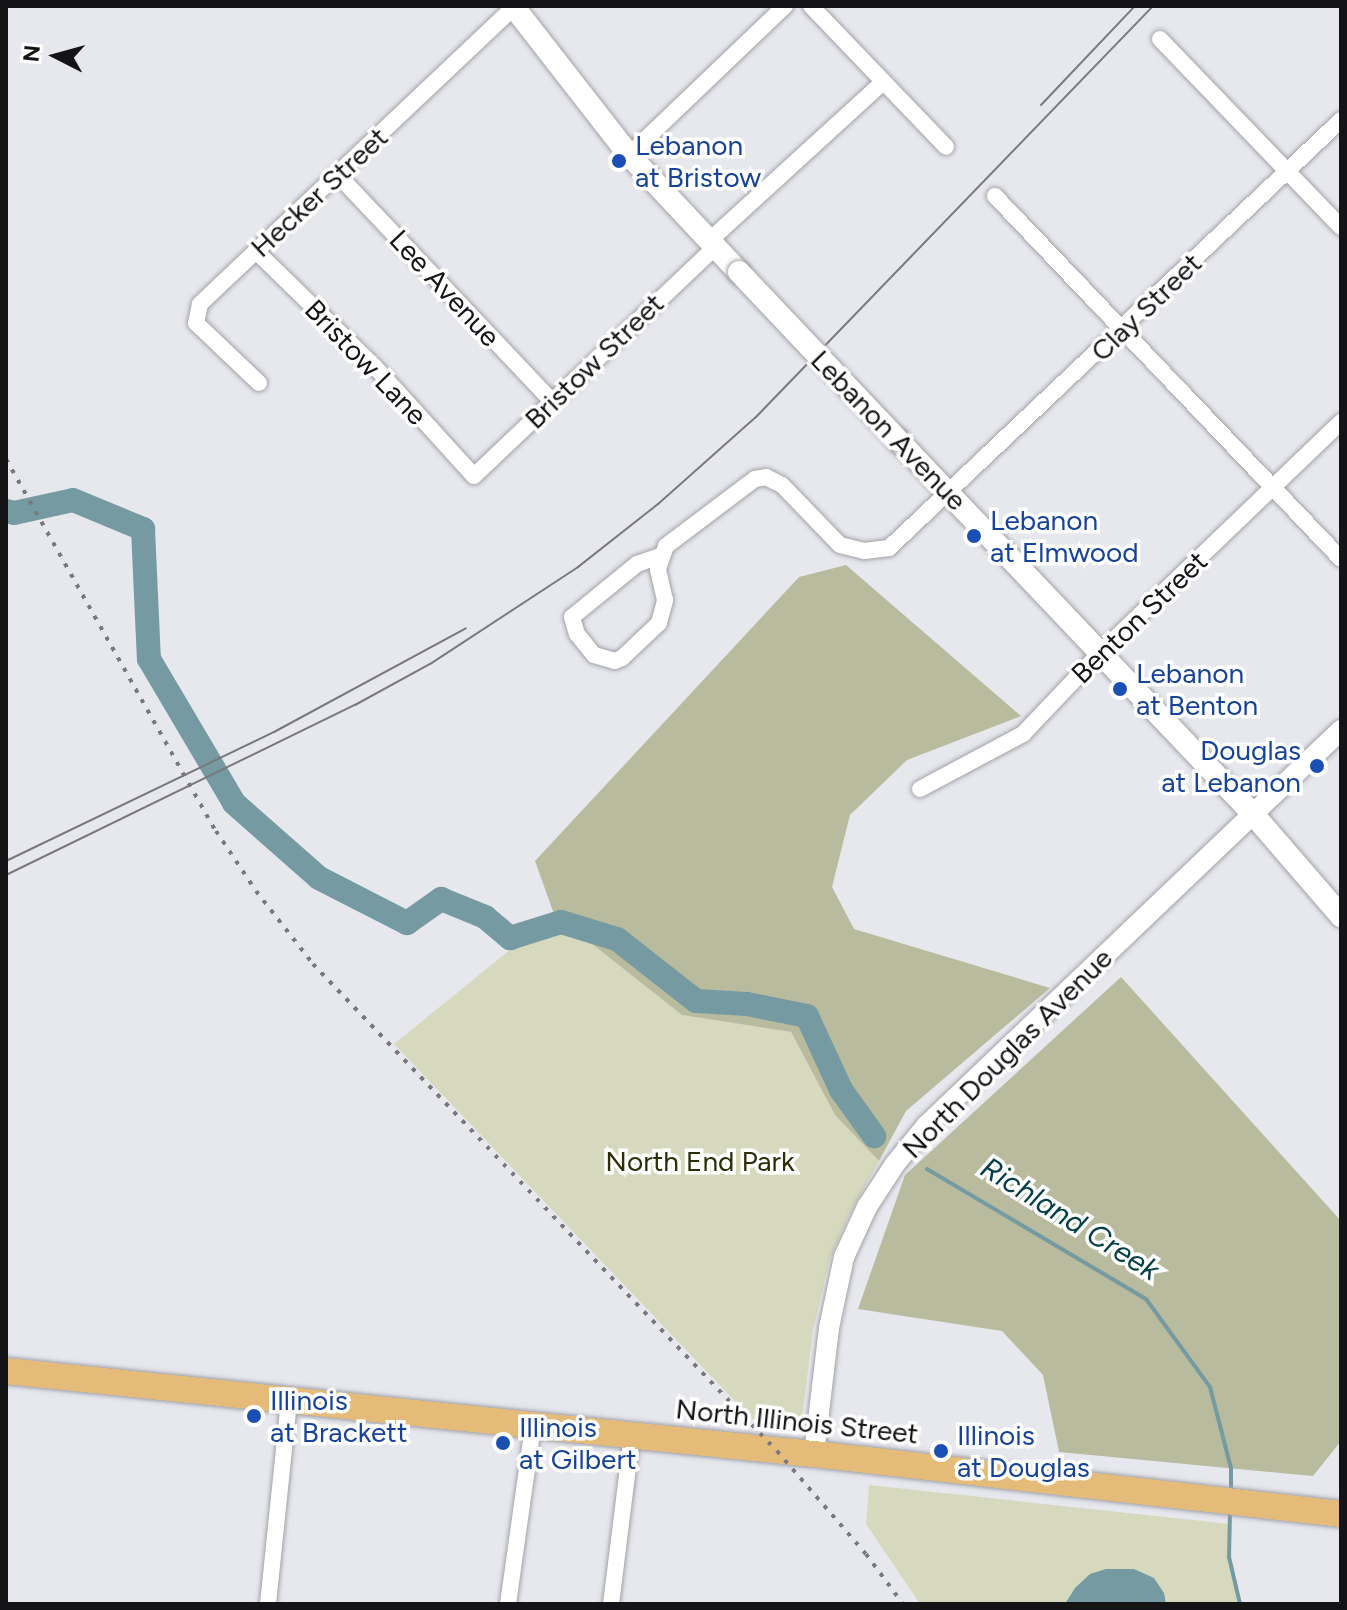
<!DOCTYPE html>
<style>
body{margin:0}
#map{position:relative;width:1347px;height:1610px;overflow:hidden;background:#e7e8ee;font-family:Figtree,sans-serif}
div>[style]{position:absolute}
.green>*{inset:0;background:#d6d9be}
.forest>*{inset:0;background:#b8bb9d}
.water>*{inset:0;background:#769aa1}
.stream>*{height:4px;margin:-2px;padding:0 2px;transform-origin:2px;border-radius:2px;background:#769aa1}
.river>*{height:24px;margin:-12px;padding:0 12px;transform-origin:12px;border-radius:12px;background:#769aa1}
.roads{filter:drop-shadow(0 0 2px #a1a2a7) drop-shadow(0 0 2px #a1a2a7)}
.minor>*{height:16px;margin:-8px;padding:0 8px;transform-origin:8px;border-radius:8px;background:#fff}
.tertiary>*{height:20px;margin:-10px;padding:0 10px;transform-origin:10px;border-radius:10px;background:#fff}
.secondary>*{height:22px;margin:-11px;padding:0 11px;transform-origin:11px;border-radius:11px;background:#fff}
.primary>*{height:26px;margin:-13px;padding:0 13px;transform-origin:13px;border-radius:13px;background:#e5bb79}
.tram>*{height:2px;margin:-1px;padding:0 1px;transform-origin:1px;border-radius:1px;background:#79797d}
.rail>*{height:4px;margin-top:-2px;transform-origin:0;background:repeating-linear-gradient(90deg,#79797d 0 4px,transparent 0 12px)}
.bridges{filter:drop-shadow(0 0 2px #a1a2a7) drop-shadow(0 0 2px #a1a2a7)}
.secondary-bridge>*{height:22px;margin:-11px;padding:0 11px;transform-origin:11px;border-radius:11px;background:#fff}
.dots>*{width:22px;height:22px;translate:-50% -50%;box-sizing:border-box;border:4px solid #fff;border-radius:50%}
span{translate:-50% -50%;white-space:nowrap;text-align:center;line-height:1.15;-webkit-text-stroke:7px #fff;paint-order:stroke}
.transit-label{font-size:28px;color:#164399}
.left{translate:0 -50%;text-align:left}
.right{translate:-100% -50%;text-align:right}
.street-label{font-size:28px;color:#141416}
.park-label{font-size:28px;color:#2c2e07}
.water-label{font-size:30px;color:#043f48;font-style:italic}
.frame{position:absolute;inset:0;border:8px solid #141416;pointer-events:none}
.north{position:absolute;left:16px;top:16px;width:80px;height:80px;-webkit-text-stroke:6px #fff;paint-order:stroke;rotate:276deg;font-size:22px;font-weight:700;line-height:32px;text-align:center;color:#141416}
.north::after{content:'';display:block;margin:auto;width:28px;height:36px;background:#141416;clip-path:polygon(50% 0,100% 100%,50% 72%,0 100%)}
</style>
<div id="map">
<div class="green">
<i style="clip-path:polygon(554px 914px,682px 1015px,791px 1032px,835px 1115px,879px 1161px,849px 1215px,830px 1259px,813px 1330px,801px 1426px,752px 1419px,394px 1044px)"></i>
<i style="clip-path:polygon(869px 1485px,1230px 1524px,1229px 1557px,1240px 1604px,920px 1604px,866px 1524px)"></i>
</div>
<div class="forest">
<i style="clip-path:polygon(846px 565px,1021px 716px,907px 760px,850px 815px,832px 887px,854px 929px,1050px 988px,906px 1111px,879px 1161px,835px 1115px,791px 1032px,682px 1015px,554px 914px,535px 861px,799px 577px)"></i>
<i style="clip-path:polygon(1121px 977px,1341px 1221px,1341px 1441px,1313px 1476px,1059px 1452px,1043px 1375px,1002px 1331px,858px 1309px,905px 1175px)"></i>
</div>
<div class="water">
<i style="clip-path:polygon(1106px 1569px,1134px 1569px,1154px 1578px,1164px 1593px,1166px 1604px,1065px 1604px,1075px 1588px,1090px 1574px)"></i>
</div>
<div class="stream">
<i style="left:927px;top:1169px;width:255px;rotate:30.7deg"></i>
<i style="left:1146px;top:1299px;width:109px;rotate:54deg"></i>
<i style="left:1210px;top:1387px;width:84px;rotate:75.5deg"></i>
<i style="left:1231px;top:1468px;width:22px;rotate:90deg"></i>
<i style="left:1230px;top:1511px;width:46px;rotate:91.2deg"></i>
<i style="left:1229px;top:1557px;width:48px;rotate:76.8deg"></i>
</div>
<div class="river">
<i style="left:6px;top:511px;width:8px;rotate:14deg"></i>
<i style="left:14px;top:513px;width:60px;rotate:-12.4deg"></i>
<i style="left:73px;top:500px;width:76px;rotate:22.5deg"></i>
<i style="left:143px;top:529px;width:130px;rotate:87.4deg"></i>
<i style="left:149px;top:659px;width:167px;rotate:59.4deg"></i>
<i style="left:234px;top:803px;width:113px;rotate:41.4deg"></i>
<i style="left:319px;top:878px;width:99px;rotate:27.1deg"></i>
<i style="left:407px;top:923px;width:42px;rotate:-35.2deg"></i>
<i style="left:441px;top:899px;width:48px;rotate:22.2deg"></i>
<i style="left:485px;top:917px;width:33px;rotate:40deg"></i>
<i style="left:510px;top:938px;width:53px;rotate:-17.4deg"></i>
<i style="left:561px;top:922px;width:59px;rotate:16.9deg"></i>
<i style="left:617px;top:939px;width:100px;rotate:38.1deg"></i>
<i style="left:696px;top:1001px;width:51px;rotate:3.4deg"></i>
<i style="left:747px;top:1004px;width:61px;rotate:11.3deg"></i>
<i style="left:807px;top:1016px;width:81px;rotate:65.3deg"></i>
<i style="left:841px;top:1090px;width:57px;rotate:54.3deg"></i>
</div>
<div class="roads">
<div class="minor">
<i style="left:811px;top:6px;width:195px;rotate:46.2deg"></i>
<i style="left:1160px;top:39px;width:261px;rotate:46.1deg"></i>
<i style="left:629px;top:155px;width:216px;rotate:-43.7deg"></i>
<i style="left:338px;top:175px;width:311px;rotate:46.6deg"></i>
<i style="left:995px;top:196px;width:501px;rotate:46.37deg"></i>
<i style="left:709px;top:241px;width:236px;rotate:-42.4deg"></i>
<i style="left:256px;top:251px;width:166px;rotate:44.3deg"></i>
<i style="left:375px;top:367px;width:147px;rotate:47.8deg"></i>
<i style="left:474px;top:476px;width:332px;rotate:-43.5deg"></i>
<i style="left:259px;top:383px;width:87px;rotate:-136.4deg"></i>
<i style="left:196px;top:323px;width:19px;rotate:-78deg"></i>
<i style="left:200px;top:304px;width:432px;rotate:-43.4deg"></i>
<i style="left:660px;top:556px;width:24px;rotate:161deg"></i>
<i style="left:637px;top:564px;width:84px;rotate:140.8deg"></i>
<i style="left:572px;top:617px;width:18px;rotate:74deg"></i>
<i style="left:577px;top:634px;width:27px;rotate:51deg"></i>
<i style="left:594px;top:655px;width:22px;rotate:16deg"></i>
<i style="left:615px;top:661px;width:8px;rotate:-23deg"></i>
<i style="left:622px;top:658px;width:51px;rotate:-43.4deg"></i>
<i style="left:659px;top:623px;width:24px;rotate:-75deg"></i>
<i style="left:665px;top:600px;width:32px;rotate:-103deg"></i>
<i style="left:658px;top:569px;width:24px;rotate:-71deg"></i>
<i style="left:666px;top:546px;width:111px;rotate:-37deg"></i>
<i style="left:755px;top:479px;width:11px;rotate:-10deg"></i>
<i style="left:766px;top:477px;width:18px;rotate:27deg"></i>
<i style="left:782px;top:485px;width:83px;rotate:46deg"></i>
<i style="left:840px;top:545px;width:25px;rotate:14deg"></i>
<i style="left:864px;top:551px;width:25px;rotate:-7deg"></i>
<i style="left:889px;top:548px;width:622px;rotate:-43.44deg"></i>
<i style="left:920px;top:789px;width:117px;rotate:-28.1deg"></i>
<i style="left:1023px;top:734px;width:112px;rotate:-46.5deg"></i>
<i style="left:1100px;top:653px;width:334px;rotate:-43.8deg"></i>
<i style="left:268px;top:1604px;width:204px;rotate:-84.1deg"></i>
<i style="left:508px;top:1604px;width:181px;rotate:-82deg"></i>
<i style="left:611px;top:1604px;width:170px;rotate:-82.9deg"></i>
</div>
<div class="tertiary">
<i style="left:814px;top:1454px;width:127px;rotate:-83.2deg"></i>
<i style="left:829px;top:1328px;width:73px;rotate:-78.1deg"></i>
<i style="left:844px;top:1257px;width:55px;rotate:-65.3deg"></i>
<i style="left:867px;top:1207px;width:51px;rotate:-56.9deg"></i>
<i style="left:895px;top:1164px;width:49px;rotate:-50.8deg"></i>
<i style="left:926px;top:1126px;width:574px;rotate:-43.66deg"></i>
</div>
<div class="secondary">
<i style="left:513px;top:6px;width:189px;rotate:52.1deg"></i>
<i style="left:629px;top:155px;width:161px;rotate:46.8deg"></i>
<i style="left:898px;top:440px;width:516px;rotate:46.49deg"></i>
<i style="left:1253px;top:814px;width:135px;rotate:49.2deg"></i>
</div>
<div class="primary">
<i style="left:6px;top:1371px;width:812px;rotate:5.87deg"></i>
<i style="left:814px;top:1454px;width:530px;rotate:6.5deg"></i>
</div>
</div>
<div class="tram">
<i style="left:1041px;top:105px;width:137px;rotate:-46.5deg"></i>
<i style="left:6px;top:861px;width:297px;rotate:-25.7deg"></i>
<i style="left:274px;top:732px;width:218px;rotate:-28.4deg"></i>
<i style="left:6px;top:875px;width:388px;rotate:-26deg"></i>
<i style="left:355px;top:705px;width:85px;rotate:-28.7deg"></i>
<i style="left:430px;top:664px;width:177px;rotate:-33.2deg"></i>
<i style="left:578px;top:567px;width:102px;rotate:-38.2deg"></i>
<i style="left:658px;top:504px;width:131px;rotate:-41.6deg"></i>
<i style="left:756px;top:417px;width:571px;rotate:-45.99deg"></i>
</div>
<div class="rail">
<i style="left:6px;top:459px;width:427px;rotate:60.6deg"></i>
<i style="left:216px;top:831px;width:72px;rotate:56.3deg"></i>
<i style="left:256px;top:891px;width:93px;rotate:52deg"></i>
<i style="left:313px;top:964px;width:673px;rotate:46.39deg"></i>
<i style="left:777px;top:1451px;width:136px;rotate:49.2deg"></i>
<i style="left:866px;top:1554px;width:62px;rotate:53.5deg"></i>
</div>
<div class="bridges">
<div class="secondary-bridge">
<i style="left:739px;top:272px;width:231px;rotate:46.6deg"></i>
</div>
</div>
<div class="dots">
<i style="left:619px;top:161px;background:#1a4fb4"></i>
<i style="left:974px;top:536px;background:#1a4fb4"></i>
<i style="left:1120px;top:689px;background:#1a4fb4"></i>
<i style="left:1317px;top:766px;background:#1a4fb4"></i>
<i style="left:254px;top:1416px;background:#1a4fb4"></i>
<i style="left:503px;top:1443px;background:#1a4fb4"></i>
<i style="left:941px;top:1451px;background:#1a4fb4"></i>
</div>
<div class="transit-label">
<span class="left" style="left:635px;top:161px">Lebanon<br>at Bristow</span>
<span class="left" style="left:990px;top:536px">Lebanon<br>at Elmwood</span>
<span class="left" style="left:1136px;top:689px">Lebanon<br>at Benton</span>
<span class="right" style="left:1301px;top:766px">Douglas<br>at Lebanon</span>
<span class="left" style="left:270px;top:1416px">Illinois<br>at Brackett</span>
<span class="left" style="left:519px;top:1443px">Illinois<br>at Gilbert</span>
<span class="left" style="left:957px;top:1451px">Illinois<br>at Douglas</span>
</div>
<div class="street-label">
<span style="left:319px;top:192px;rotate:-43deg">Hecker Street</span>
<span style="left:445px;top:288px;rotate:47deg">Lee Avenue</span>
<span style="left:1146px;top:307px;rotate:-44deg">Clay Street</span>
<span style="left:594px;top:361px;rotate:-44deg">Bristow Street</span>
<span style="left:366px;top:362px;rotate:46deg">Bristow Lane</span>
<span style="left:889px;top:430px;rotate:46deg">Lebanon Avenue</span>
<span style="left:1139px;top:617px;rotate:-44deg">Benton Street</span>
<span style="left:1007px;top:1053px;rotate:-45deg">North Douglas Avenue</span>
<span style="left:797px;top:1421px;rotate:6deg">North Illinois Street</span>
</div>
<div class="park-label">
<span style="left:700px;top:1161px">North End Park</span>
</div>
<div class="water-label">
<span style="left:1070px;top:1219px;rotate:32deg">Richland Creek</span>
</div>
<div class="frame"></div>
<div class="north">N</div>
</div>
